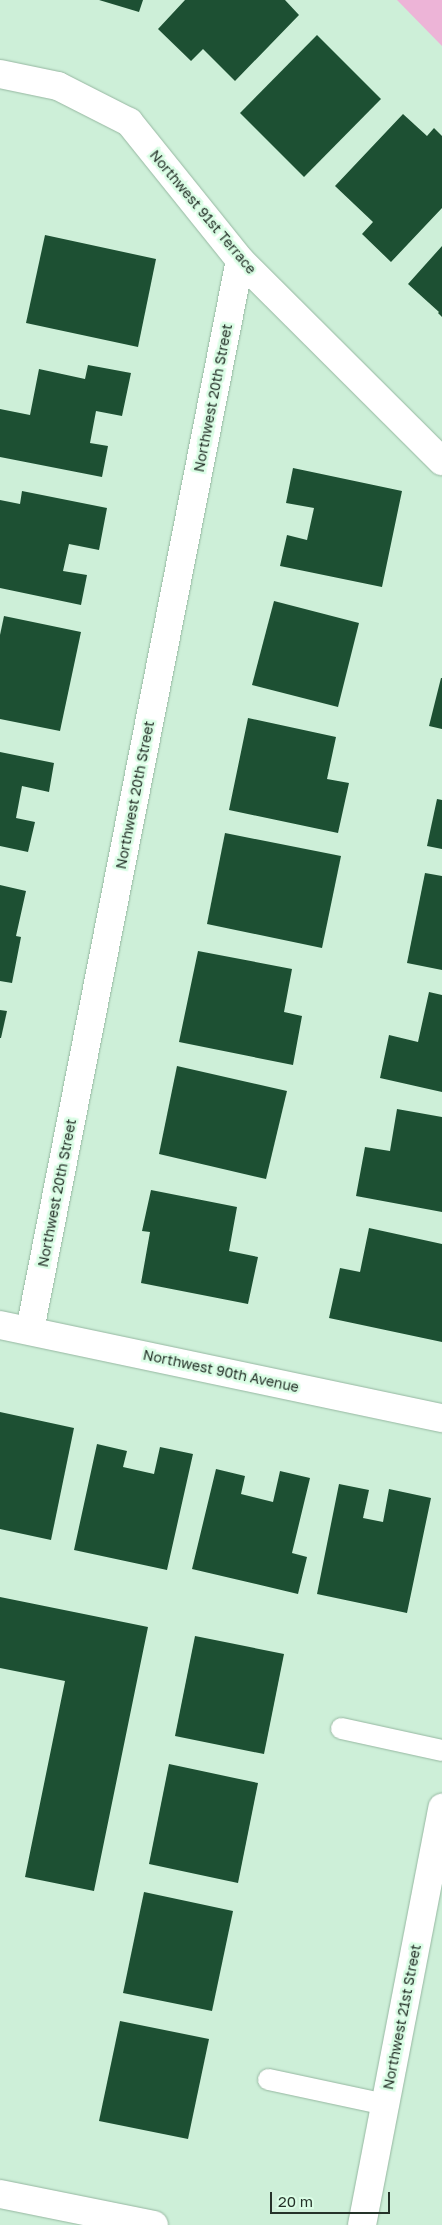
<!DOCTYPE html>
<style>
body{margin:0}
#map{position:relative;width:442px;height:2225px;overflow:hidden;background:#cdefd8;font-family:"Golos Text",sans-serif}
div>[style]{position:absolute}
.green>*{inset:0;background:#edb4d7}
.building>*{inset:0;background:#1d5033}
.roads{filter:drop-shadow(0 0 1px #96b7a1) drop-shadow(0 0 1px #96b7a1)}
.service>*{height:21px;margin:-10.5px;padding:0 10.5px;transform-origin:10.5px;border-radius:10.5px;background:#fff}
.minor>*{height:28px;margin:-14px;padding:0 14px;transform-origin:14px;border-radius:14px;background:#fff}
.secondary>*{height:28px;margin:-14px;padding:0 14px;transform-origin:14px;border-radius:14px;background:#fff}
span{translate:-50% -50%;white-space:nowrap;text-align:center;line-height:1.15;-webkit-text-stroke:5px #dafde5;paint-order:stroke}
.street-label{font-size:14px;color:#253229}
.scale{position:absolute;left:270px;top:2192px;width:120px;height:22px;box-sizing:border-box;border:2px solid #253229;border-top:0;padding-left:6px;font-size:15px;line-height:18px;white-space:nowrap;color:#253229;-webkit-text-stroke:4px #dafde5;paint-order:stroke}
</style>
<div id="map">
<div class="green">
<i style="clip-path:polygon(397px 0,442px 0,442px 46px)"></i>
</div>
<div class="building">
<i style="clip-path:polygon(99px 0,143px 0,139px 12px)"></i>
<i style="clip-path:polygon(185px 0,285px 0,299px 15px,235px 81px,203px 49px,191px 61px,158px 29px)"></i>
<i style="clip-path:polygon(317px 35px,381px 99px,304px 177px,240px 113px)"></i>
<i style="clip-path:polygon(403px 114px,427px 136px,434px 128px,442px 136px,442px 208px,391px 262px,362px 234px,373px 222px,335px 186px)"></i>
<i style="clip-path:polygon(45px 235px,156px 259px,138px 347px,26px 323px)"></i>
<i style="clip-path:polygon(442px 246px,442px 317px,438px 313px,439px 312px,408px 284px)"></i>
<i style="clip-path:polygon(88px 365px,131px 373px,122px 416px,96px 411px,90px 443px,108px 446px,102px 477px,0 457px,0 409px,30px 415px,39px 369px,85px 379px)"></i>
<i style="clip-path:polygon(293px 468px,402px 491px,382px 587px,280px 566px,287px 535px,307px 540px,314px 508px,286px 503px)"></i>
<i style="clip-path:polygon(22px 491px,107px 508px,99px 550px,69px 544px,63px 571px,87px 575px,81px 605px,0 588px,0 500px,20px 504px)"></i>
<i style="clip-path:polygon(274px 601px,359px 623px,338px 707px,252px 685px)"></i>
<i style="clip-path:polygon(4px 616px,81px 632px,60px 731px,0 719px,0 635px)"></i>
<i style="clip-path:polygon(441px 678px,442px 678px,442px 729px,429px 726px)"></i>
<i style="clip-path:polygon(248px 718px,336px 737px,327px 779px,349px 783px,338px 833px,229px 810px)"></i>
<i style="clip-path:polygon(0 752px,54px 763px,49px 792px,22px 786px,16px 818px,35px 822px,28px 852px,0 846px)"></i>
<i style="clip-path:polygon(437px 799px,442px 800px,442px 849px,427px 846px)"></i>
<i style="clip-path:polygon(225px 833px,341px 856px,322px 948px,207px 924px)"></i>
<i style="clip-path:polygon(425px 873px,442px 876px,442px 970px,407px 963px)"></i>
<i style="clip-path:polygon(0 885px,26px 891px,16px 936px,21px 937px,12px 983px,0 981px)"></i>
<i style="clip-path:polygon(198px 951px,292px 969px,284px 1012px,302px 1016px,293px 1065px,179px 1042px)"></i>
<i style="clip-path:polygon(429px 992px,442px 995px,442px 1092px,380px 1078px,389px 1035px,418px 1042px)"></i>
<i style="clip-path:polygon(0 1010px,7px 1011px,1px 1038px,0 1038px)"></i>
<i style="clip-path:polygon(177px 1066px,287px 1091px,266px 1179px,159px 1154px)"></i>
<i style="clip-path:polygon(397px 1109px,442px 1117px,442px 1212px,356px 1196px,365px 1147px,390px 1151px)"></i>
<i style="clip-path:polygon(151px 1190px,237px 1207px,229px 1251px,258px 1257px,248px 1304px,141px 1283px,150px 1232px,142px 1231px)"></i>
<i style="clip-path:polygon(369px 1228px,442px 1244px,442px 1342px,329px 1318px,340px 1268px,360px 1272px)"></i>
<i style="clip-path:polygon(0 1412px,74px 1428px,51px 1540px,0 1529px)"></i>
<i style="clip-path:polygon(97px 1444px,127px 1451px,123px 1467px,154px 1474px,160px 1447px,193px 1454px,167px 1570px,74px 1550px)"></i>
<i style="clip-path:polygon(216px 1469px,245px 1476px,241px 1494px,273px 1502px,280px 1471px,310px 1478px,292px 1553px,307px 1557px,298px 1594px,192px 1569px)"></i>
<i style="clip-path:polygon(339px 1484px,369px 1490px,363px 1518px,383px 1522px,389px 1489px,431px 1498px,407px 1613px,317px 1594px)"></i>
<i style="clip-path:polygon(0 1597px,148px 1627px,94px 1891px,25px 1877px,65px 1681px,0 1668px)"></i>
<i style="clip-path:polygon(195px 1636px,284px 1654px,264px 1754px,175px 1736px)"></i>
<i style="clip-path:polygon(169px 1764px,258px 1783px,238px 1883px,149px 1864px)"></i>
<i style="clip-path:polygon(144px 1892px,233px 1911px,212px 2011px,123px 1993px)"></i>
<i style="clip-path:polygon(120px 2021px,209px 2039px,188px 2139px,99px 2121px)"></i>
</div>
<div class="roads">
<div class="service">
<i style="left:341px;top:1728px;width:103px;rotate:12.3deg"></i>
<i style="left:268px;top:2079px;width:120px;rotate:12.1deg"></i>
</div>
<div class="minor">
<i style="left:0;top:74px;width:59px;rotate:11.7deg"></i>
<i style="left:58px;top:86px;width:80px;rotate:26.9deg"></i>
<i style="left:129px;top:122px;width:177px;rotate:51.2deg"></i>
<i style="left:240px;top:260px;width:285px;rotate:44.9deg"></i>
<i style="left:0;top:1325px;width:452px;rotate:11.9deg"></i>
<i style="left:30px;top:1330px;width:1090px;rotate:-78.9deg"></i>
<i style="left:362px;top:2225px;width:425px;rotate:-79.1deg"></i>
</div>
<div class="secondary">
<i style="left:0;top:2194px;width:157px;rotate:11.4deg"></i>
</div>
</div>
<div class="street-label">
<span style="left:203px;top:212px;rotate:50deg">Northwest 91st Terrace</span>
<span style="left:213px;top:398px;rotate:-79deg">Northwest 20th Street</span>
<span style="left:135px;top:795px;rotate:-79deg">Northwest 20th Street</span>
<span style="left:57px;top:1193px;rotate:-79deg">Northwest 20th Street</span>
<span style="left:221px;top:1371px;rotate:12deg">Northwest 90th Avenue</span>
<span style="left:402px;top:2017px;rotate:-79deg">Northwest 21st Street</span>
</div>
<div class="scale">20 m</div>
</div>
